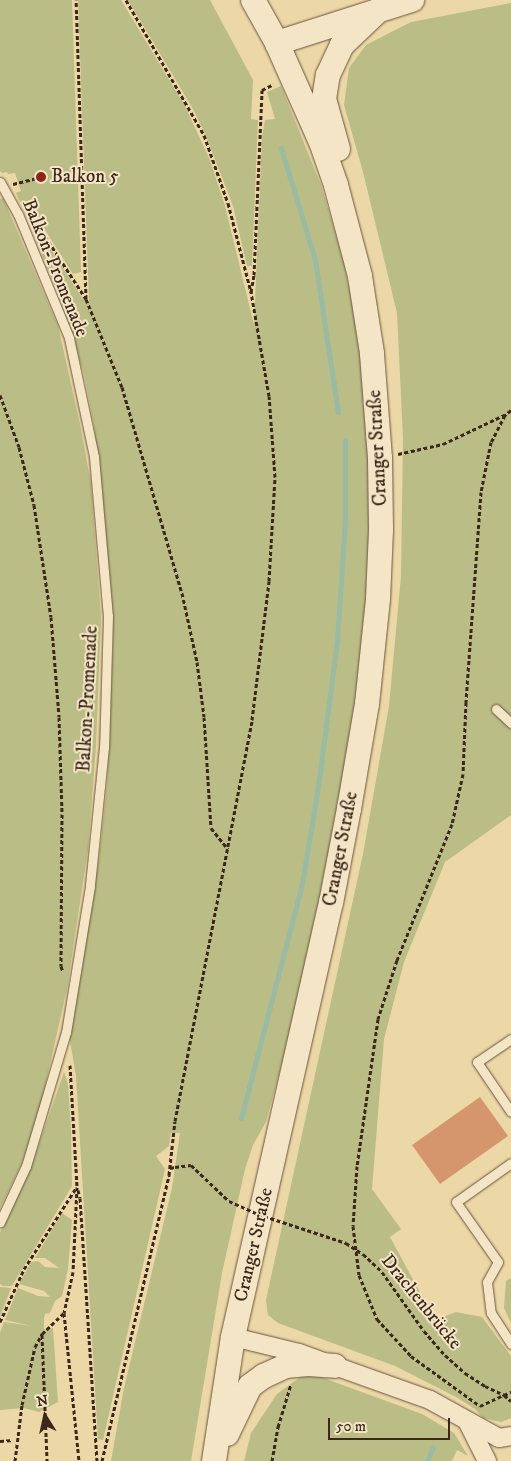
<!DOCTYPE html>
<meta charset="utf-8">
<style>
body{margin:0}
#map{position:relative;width:511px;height:1461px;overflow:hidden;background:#ecd7a6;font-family:"IM FELL DW Pica",serif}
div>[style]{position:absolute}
.green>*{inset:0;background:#babd85}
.stream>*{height:5px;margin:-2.5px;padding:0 2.5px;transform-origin:2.5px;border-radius:2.5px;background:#9abaa1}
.building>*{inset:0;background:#d6966d}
.path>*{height:3px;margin-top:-1.5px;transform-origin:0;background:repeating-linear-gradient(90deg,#3d271d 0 4px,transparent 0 6.5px)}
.roads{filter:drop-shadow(0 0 1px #69533f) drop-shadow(0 0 1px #69533f)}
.lane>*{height:9px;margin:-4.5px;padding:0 4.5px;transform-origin:4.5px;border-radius:4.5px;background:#f3e5c5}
.street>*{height:18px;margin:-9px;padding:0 9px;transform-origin:9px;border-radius:9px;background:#f3e5c5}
.secondary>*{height:24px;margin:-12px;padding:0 12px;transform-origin:12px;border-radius:12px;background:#f3e5c5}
.path-bridge>*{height:3px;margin-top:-1.5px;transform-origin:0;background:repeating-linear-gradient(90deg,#3d271d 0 4px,transparent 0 6.5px)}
.dots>*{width:14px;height:14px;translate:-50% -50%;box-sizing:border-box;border:2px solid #f3e5c5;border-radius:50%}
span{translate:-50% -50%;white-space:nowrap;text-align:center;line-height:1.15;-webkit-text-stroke:4px #f3e5c5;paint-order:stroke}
.poi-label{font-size:19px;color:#3d271d}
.left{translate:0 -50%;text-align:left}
.street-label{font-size:19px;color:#3d271d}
.north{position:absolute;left:20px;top:1391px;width:50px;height:50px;-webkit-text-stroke:4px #f3e5c5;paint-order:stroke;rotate:350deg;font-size:14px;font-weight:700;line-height:20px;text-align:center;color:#3d271d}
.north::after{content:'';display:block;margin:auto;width:18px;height:22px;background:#3d271d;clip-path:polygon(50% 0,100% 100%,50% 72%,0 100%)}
.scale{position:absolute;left:328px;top:1418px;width:122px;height:22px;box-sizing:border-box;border:2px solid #3d271d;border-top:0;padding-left:6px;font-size:15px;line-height:18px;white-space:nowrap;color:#3d271d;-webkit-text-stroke:4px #f3e5c5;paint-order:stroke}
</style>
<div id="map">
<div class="green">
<i style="clip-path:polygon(0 0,72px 0,81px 272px,73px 274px,45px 230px,19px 200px,16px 193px,21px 191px,15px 173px,8px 174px,7px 172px,2px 173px,0 171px)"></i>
<i style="clip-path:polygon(78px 0,121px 0,185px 106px,210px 160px,225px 206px,254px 325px,262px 137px,265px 120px,275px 119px,267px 92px,281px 86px,321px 185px,344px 262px,360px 343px,370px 460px,369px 579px,358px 697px,337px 821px,289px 1038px,266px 1122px,253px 1145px,245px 1169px,236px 1210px,222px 1273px,191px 1461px,111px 1461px,124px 1388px,172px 1188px,180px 1133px,171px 1133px,169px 1146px,156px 1156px,165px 1169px,103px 1440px,98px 1439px,76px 1076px,69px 1035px,99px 858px,107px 786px,113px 639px,111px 594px,94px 426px,84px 374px,60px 299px,36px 240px,42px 236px,83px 299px,89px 301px)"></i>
<i style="clip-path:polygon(128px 0,210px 0,253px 80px,251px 119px,258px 120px,252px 266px,247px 266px,233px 206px,206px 136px,193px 109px)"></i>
<i style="clip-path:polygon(511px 3px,511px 815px,445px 862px,404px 962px,384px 1039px,372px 1189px,401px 1229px,390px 1237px,435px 1320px,456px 1312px,482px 1317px,511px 1356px,511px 1418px,501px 1422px,483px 1418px,475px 1409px,456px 1397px,395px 1366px,278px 1323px,268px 1315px,266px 1300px,363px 854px,389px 706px,401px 576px,403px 438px,397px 313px,363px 172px,344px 105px,349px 68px,366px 45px,411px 22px)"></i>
<i style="clip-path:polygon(3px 198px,58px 326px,80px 424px,91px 483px,101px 618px,96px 746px,88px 849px,67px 989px,37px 1122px,22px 1163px,0 1208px,0 199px)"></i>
<i style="clip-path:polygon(64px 1072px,68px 1084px,71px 1130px,72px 1186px,12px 1286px,3px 1286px,0 1284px,0 1232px,32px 1164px)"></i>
<i style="clip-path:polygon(62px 1213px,72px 1220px,68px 1269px,62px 1296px,55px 1301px,50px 1313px,45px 1314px,44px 1318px,44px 1329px,47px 1330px,53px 1328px,58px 1402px,39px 1412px,24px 1408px,0 1410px,0 1333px,4px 1322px,32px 1326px,5px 1320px,18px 1288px,38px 1296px,50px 1297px,44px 1291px,19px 1284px,31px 1262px,38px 1261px,45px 1267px,59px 1268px,45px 1258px,35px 1258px)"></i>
<i style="clip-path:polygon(511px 1278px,511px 1323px,504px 1308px,506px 1281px)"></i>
<i style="clip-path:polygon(0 1287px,11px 1288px,0 1317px)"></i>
<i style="clip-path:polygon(307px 1372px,422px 1414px,454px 1433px,468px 1456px,457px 1450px,452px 1461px,244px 1461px,251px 1433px,277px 1394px)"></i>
</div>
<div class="stream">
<i style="left:281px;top:148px;width:117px;rotate:73.1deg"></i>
<i style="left:315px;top:260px;width:154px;rotate:81.4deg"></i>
<i style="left:241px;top:1118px;width:242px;rotate:-75.4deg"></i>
<i style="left:302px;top:884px;width:98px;rotate:-80.6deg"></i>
<i style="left:318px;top:787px;width:147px;rotate:-82.6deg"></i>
<i style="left:337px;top:641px;width:121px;rotate:-86.2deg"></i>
<i style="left:345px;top:520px;width:80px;rotate:-90deg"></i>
<i style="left:427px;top:1461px;width:15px;rotate:-67deg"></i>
</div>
<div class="building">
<i style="clip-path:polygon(480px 1097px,508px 1136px,440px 1184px,412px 1145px)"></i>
</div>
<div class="path">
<i style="left:126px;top:0;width:156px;rotate:60deg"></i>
<i style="left:204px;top:135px;width:72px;rotate:70.6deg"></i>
<i style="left:228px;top:203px;width:92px;rotate:75.5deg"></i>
<i style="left:251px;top:292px;width:17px;rotate:-80deg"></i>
<i style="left:254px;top:275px;width:185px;rotate:-87.5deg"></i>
<i style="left:262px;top:90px;width:13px;rotate:-27deg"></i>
<i style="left:13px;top:184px;width:29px;rotate:-14deg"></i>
<i style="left:38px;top:228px;width:11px;rotate:49deg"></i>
<i style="left:45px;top:236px;width:75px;rotate:56.9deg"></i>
<i style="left:86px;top:299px;width:299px;rotate:-91.9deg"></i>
<i style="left:86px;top:299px;width:95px;rotate:67.8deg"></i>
<i style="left:122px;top:387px;width:215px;rotate:73.8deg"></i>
<i style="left:182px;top:593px;width:71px;rotate:77.7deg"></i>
<i style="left:197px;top:662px;width:55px;rotate:82.7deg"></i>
<i style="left:204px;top:717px;width:111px;rotate:86.4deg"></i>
<i style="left:211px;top:828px;width:27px;rotate:51deg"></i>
<i style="left:0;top:395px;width:55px;rotate:69.9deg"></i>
<i style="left:19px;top:447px;width:60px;rotate:75.5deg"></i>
<i style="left:34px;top:505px;width:113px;rotate:81.4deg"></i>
<i style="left:51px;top:617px;width:100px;rotate:85.4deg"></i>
<i style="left:59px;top:717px;width:97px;rotate:88.2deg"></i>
<i style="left:62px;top:814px;width:152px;rotate:90.4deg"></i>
<i style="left:61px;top:966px;width:6px;rotate:72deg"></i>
<i style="left:511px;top:410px;width:8px;rotate:140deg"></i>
<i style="left:505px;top:415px;width:30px;rotate:117deg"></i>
<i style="left:491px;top:442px;width:51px;rotate:101.3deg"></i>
<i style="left:481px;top:492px;width:211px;rotate:94.1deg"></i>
<i style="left:466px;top:702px;width:72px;rotate:92.4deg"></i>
<i style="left:463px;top:774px;width:51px;rotate:102.4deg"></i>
<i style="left:452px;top:824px;width:147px;rotate:112deg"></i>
<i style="left:397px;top:960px;width:62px;rotate:107.9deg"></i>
<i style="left:378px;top:1019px;width:148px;rotate:98.1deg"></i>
<i style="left:357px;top:1166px;width:60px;rotate:93.8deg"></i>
<i style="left:353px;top:1226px;width:49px;rotate:83deg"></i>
<i style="left:359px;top:1275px;width:48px;rotate:67.8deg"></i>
<i style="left:377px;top:1319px;width:50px;rotate:47.4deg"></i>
<i style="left:411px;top:1356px;width:85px;rotate:35.9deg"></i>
<i style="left:480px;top:1406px;width:26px;rotate:-25deg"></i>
<i style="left:504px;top:1395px;width:9px;rotate:41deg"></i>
<i style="left:398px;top:454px;width:46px;rotate:-12.5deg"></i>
<i style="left:443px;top:444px;width:68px;rotate:-25.4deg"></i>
<i style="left:70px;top:1065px;width:122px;rotate:86.7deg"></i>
<i style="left:77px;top:1187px;width:85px;rotate:92.7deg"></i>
<i style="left:73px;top:1272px;width:42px;rotate:102.4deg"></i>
<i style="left:64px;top:1313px;width:149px;rotate:84.2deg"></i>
<i style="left:170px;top:1168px;width:5px;rotate:-11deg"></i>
<i style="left:78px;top:1190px;width:8px;rotate:76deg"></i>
<i style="left:80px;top:1198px;width:264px;rotate:86.3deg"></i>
<i style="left:0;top:1322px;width:58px;rotate:-65.6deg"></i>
<i style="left:24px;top:1269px;width:96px;rotate:-57.3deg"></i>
<i style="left:42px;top:1335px;width:126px;rotate:87.7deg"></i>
<i style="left:485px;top:1386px;width:21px;rotate:25deg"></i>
<i style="left:504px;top:1395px;width:8px;rotate:-23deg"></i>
<i style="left:0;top:1441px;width:13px;rotate:-4deg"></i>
<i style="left:15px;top:1461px;width:56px;rotate:-82.9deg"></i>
<i style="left:22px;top:1405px;width:59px;rotate:-77.4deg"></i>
<i style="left:35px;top:1347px;width:15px;rotate:-62deg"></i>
<i style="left:42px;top:1334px;width:30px;rotate:-44deg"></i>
<i style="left:102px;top:1461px;width:294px;rotate:-76.8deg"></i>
<i style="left:169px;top:1175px;width:54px;rotate:-83.7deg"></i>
<i style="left:175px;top:1121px;width:408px;rotate:-79.1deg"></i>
<i style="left:252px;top:720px;width:140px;rotate:-83deg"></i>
<i style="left:269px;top:581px;width:104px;rotate:-86.7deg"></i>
<i style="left:275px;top:477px;width:81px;rotate:-94.2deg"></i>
<i style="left:269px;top:396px;width:106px;rotate:-99.8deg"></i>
<i style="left:272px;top:1461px;width:35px;rotate:-80deg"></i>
<i style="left:278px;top:1427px;width:45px;rotate:-73.2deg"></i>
</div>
<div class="roads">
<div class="lane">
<i style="left:0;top:182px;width:37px;rotate:61deg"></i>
<i style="left:18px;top:214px;width:134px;rotate:67.6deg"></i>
<i style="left:69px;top:338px;width:122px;rotate:78.1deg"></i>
<i style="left:94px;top:457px;width:160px;rotate:85deg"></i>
<i style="left:108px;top:616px;width:131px;rotate:91.7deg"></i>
<i style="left:104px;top:747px;width:140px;rotate:95.8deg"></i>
<i style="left:90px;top:886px;width:148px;rotate:99.3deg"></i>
<i style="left:66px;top:1032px;width:140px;rotate:106.6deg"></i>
<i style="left:26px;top:1166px;width:62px;rotate:114.9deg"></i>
<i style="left:496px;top:709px;width:21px;rotate:43deg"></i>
<i style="left:511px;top:1039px;width:41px;rotate:145.9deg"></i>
<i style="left:477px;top:1062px;width:60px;rotate:55.8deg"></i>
<i style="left:511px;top:1163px;width:67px;rotate:144.7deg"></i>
<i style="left:456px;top:1202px;width:73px;rotate:55deg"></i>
<i style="left:498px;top:1262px;width:23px;rotate:119deg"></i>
<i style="left:487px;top:1282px;width:31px;rotate:83deg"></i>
<i style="left:491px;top:1313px;width:37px;rotate:57deg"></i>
</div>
<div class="street">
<i style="left:233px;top:1337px;width:68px;rotate:13.6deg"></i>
<i style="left:299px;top:1353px;width:38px;rotate:20deg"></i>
<i style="left:335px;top:1366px;width:101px;rotate:19.7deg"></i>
<i style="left:430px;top:1400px;width:79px;rotate:28.8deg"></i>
<i style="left:499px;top:1438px;width:12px;rotate:-9deg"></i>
<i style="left:467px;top:1421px;width:45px;rotate:63.4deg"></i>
</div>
<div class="secondary">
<i style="left:277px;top:43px;width:142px;rotate:-17.7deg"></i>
<i style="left:338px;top:149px;width:52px;rotate:-105.6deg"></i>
<i style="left:324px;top:99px;width:24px;rotate:-81deg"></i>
<i style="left:328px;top:75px;width:33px;rotate:-65deg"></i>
<i style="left:342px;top:45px;width:54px;rotate:-43.5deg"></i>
<i style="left:227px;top:1434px;width:53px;rotate:-64.4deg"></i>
<i style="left:250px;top:1386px;width:17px;rotate:-36deg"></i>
<i style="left:264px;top:1376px;width:23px;rotate:-25deg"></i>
<i style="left:285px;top:1366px;width:23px;rotate:-5deg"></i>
<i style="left:308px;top:1364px;width:27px;rotate:4deg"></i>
<i style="left:214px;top:1461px;width:125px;rotate:-81.3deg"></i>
<i style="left:233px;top:1337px;width:445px;rotate:-77.3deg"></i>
<i style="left:331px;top:903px;width:96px;rotate:-79.2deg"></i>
<i style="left:349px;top:809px;width:107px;rotate:-80.3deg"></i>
<i style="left:367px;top:704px;width:106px;rotate:-84deg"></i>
<i style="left:378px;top:599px;width:70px;rotate:-87.5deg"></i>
<i style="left:381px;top:529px;width:71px;rotate:-90.8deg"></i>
<i style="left:380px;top:458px;width:105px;rotate:-94.4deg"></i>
<i style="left:372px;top:353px;width:78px;rotate:-98.9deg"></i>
<i style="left:360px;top:276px;width:94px;rotate:-104.8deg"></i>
<i style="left:336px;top:185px;width:46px;rotate:-109.2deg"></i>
<i style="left:321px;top:142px;width:108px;rotate:-114deg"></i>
<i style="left:277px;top:43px;width:49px;rotate:-119.2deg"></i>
</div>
</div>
<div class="path-bridge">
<i style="left:175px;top:1167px;width:16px;rotate:-7deg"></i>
<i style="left:191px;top:1165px;width:52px;rotate:43.5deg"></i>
<i style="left:229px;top:1201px;width:32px;rotate:24deg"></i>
<i style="left:258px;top:1214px;width:93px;rotate:18.2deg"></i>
<i style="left:346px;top:1243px;width:20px;rotate:33deg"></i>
<i style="left:363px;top:1254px;width:26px;rotate:43deg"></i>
<i style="left:382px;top:1272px;width:72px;rotate:54.6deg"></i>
<i style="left:424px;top:1331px;width:32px;rotate:49deg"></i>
<i style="left:445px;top:1355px;width:27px;rotate:42deg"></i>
<i style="left:465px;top:1373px;width:24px;rotate:33deg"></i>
</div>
<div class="dots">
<i style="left:41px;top:177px;background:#8f2418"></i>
</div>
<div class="poi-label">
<span class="left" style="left:51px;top:177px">Balkon 5</span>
</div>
<div class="street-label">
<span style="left:55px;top:268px;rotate:68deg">Balkon-Promenade</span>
<span style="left:378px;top:448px;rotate:-93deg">Cranger Straße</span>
<span style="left:88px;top:699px;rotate:-87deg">Balkon-Promenade</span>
<span style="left:341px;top:849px;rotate:-79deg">Cranger Straße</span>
<span style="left:254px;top:1245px;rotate:-77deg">Cranger Straße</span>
<span style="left:421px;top:1302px;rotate:51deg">Drachenbrücke</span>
</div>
<div class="north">N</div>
<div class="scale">50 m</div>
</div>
